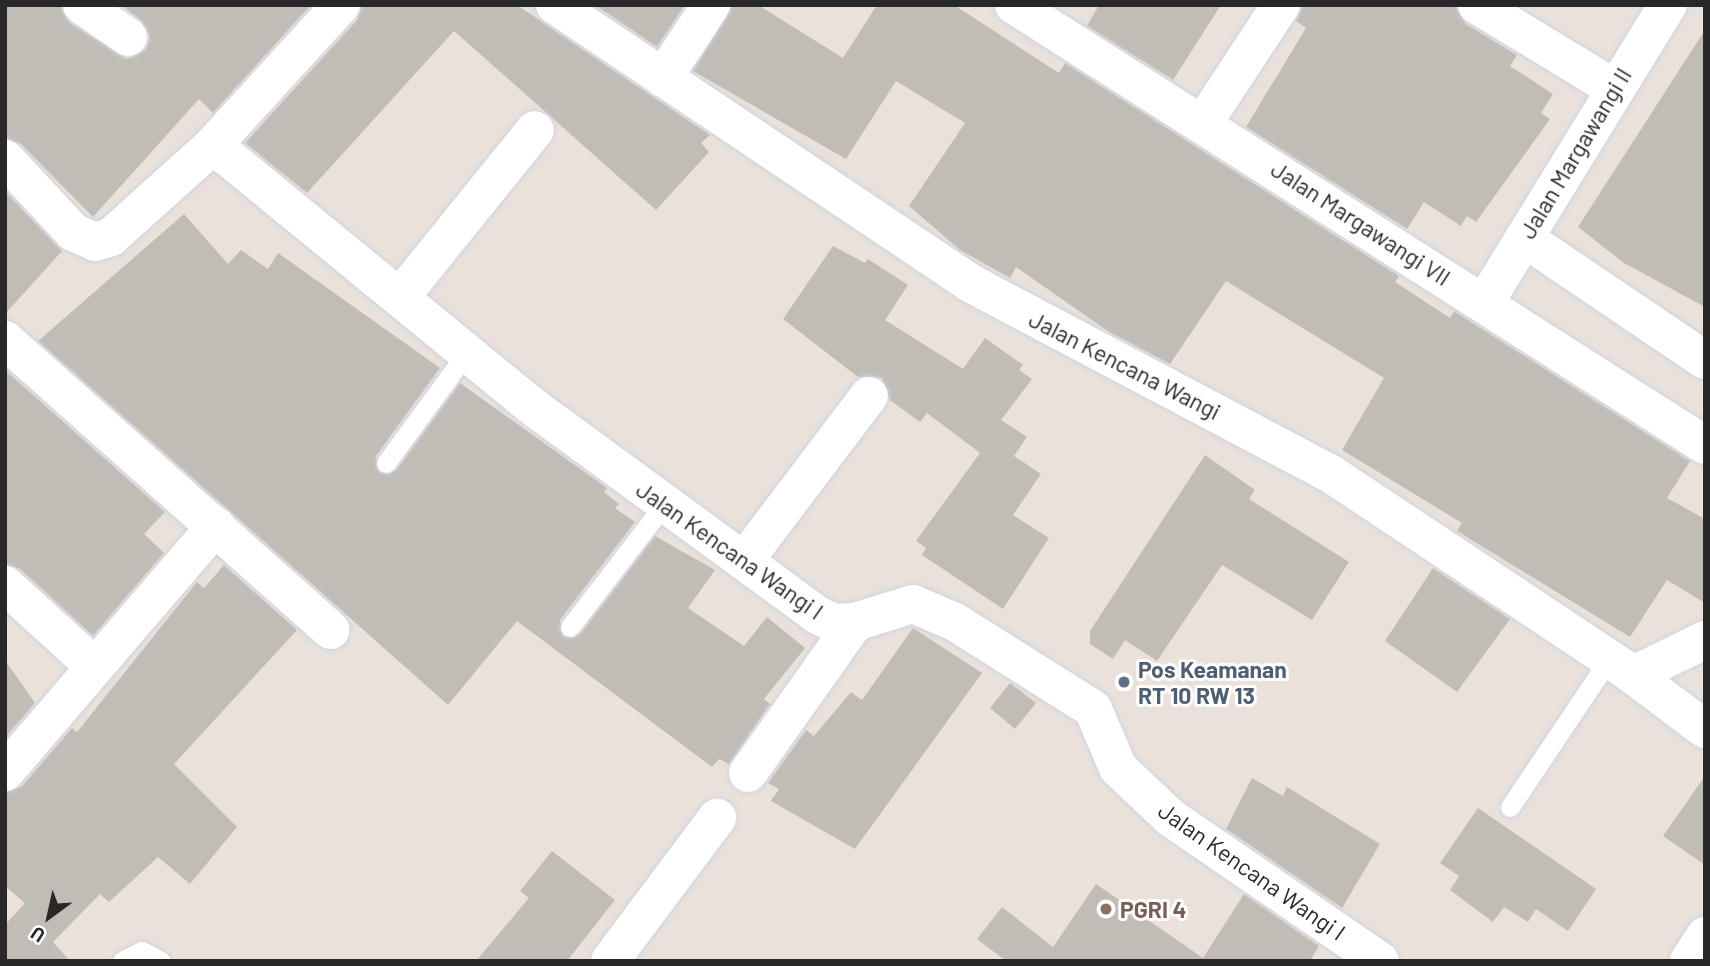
<!DOCTYPE html>
<style>
body{margin:0}
#map{position:relative;width:1710px;height:966px;overflow:hidden;background:#eae2da;font-family:Barlow,sans-serif}
div>[style]{position:absolute}
.building>*{inset:0;background:#c2bcb6}
.roads{filter:drop-shadow(0 0 2px #cfd3e1) drop-shadow(0 0 2px #cfd3e1)}
.lane>*{height:19px;margin:-9.5px;padding:0 9.5px;transform-origin:9.5px;border-radius:9.5px;background:#fff}
.street>*{height:38px;margin:-19px;padding:0 19px;transform-origin:19px;border-radius:19px;background:#fff}
.dots>*{width:19px;height:19px;translate:-50% -50%;box-sizing:border-box;border:4px solid #fff;border-radius:50%}
span{translate:-50% -50%;white-space:nowrap;text-align:center;line-height:1.15;-webkit-text-stroke:6px #fff;paint-order:stroke}
.street-label{font-size:23px;color:#282828}
.service-label{font-size:23px;color:#4e5e75;font-weight:700}
.left{translate:0 -50%;text-align:left}
.education-label{font-size:23px;color:#785e54;font-weight:700}
.frame{position:absolute;inset:0;border:7px solid #282828;pointer-events:none}
.north{position:absolute;left:14px;top:882px;width:70px;height:70px;-webkit-text-stroke:5px #fff;paint-order:stroke;rotate:213deg;font-size:19px;font-weight:700;line-height:28px;text-align:center;color:#282828}
.north::after{content:'';display:block;margin:auto;width:24px;height:32px;background:#282828;clip-path:polygon(50% 0,100% 100%,50% 72%,0 100%)}
</style>
<div id="map">
<div class="building">
<i style="clip-path:polygon(5px 5px,60px 5px,70px 23px,127px 59px,145px 50px,150px 38px,141px 20px,121px 5px,311px 5px,213px 113px,199px 99px,93px 217px,21px 144px,5px 138px)"></i>
<i style="clip-path:polygon(362px 5px,517px 5px,710px 135px,701px 143px,709px 152px,656px 210px,454px 31px,307px 193px,245px 143px,357px 20px)"></i>
<i style="clip-path:polygon(595px 5px,685px 5px,657px 47px)"></i>
<i style="clip-path:polygon(733px 5px,758px 5px,843px 58px,877px 5px,954px 5px,1059px 73px,1065px 63px,1399px 276px,1395px 282px,1450px 318px,1454px 311px,1690px 461px,1667px 498px,1705px 519px,1705px 603px,1667px 580px,1630px 637px,1457px 531px,1462px 523px,1342px 450px,1384px 378px,1226px 281px,1170px 364px,1109px 332px,1016px 267px,1010px 278px,960px 250px,909px 206px,965px 123px,896px 81px,846px 159px,693px 71px)"></i>
<i style="clip-path:polygon(1099px 5px,1221px 5px,1173px 80px,1087px 26px)"></i>
<i style="clip-path:polygon(1303px 5px,1455px 5px,1466px 24px,1517px 55px,1510px 66px,1553px 94px,1541px 113px,1550px 119px,1476px 222px,1467px 216px,1461px 226px,1424px 202px,1407px 229px,1246px 127px,1306px 28px,1296px 21px)"></i>
<i style="clip-path:polygon(1705px 30px,1705px 307px,1624px 263px,1578px 227px)"></i>
<i style="clip-path:polygon(5px 191px,62px 251px,5px 314px)"></i>
<i style="clip-path:polygon(184px 214px,228px 264px,241px 250px,268px 269px,278px 253px,440px 368px,376px 456px,379px 473px,396px 470px,460px 383px,607px 488px,604px 492px,619px 504px,615px 508px,635px 522px,560px 620px,563px 637px,580px 634px,655px 536px,715px 570px,688px 608px,744px 646px,767px 617px,805px 648px,764px 699px,770px 704px,729px 764px,719px 759px,712px 767px,517px 621px,448px 705px,38px 341px)"></i>
<i style="clip-path:polygon(833px 246px,865px 263px,868px 259px,908px 285px,885px 320px,963px 369px,985px 338px,1023px 365px,1019px 370px,1032px 379px,1001px 420px,1027px 437px,1014px 456px,1041px 474px,1013px 515px,1049px 538px,1003px 609px,922px 555px,926px 548px,916px 541px,980px 453px,927px 413px,920px 422px,890px 400px,882px 378px,858px 377px,783px 319px)"></i>
<i style="clip-path:polygon(5px 370px,165px 512px,144px 534px,164px 553px,93px 636px,20px 569px,5px 564px)"></i>
<i style="clip-path:polygon(1205px 455px,1255px 490px,1249px 499px,1349px 562px,1312px 620px,1222px 565px,1157px 661px,1125px 640px,1113px 659px,1090px 644px,1090px 631px)"></i>
<i style="clip-path:polygon(224px 565px,297px 630px,174px 764px,237px 827px,190px 884px,158px 857px,109px 902px,100px 894px,53px 942px,70px 961px,5px 961px,5px 925px,25px 903px,5px 886px,5px 793px,22px 786px,72px 728px,77px 732px,197px 582px,204px 588px)"></i>
<i style="clip-path:polygon(1433px 568px,1510px 619px,1457px 692px,1385px 641px)"></i>
<i style="clip-path:polygon(913px 628px,982px 673px,855px 849px,771px 801px,779px 789px,768px 783px,806px 730px,814px 736px,851px 692px,862px 700px)"></i>
<i style="clip-path:polygon(5px 660px,35px 703px,5px 738px)"></i>
<i style="clip-path:polygon(1010px 683px,1036px 703px,1015px 729px,990px 708px)"></i>
<i style="clip-path:polygon(1705px 776px,1705px 865px,1663px 836px)"></i>
<i style="clip-path:polygon(1252px 778px,1283px 796px,1287px 787px,1380px 844px,1342px 908px,1226px 829px)"></i>
<i style="clip-path:polygon(1478px 808px,1596px 889px,1568px 931px,1536px 909px,1528px 922px,1504px 907px,1493px 922px,1450px 890px,1459px 876px,1440px 863px)"></i>
<i style="clip-path:polygon(552px 851px,615px 900px,567px 961px,476px 961px,529px 898px,520px 891px)"></i>
<i style="clip-path:polygon(1096px 884px,1203px 958px,1244px 894px,1319px 946px,1310px 961px,1006px 961px,977px 939px,1002px 907px,1053px 947px)"></i>
</div>
<div class="roads">
<div class="lane">
<i style="left:386px;top:463px;width:139px;rotate:-53.8deg"></i>
<i style="left:570px;top:627px;width:156px;rotate:-52.5deg"></i>
<i style="left:1510px;top:807px;width:178px;rotate:-56.2deg"></i>
<i style="left:122px;top:961px;width:22px;rotate:-27deg"></i>
<i style="left:142px;top:951px;width:21px;rotate:28deg"></i>
</div>
<div class="street">
<i style="left:82px;top:5px;width:56px;rotate:34.8deg"></i>
<i style="left:555px;top:5px;width:500px;rotate:33.8deg"></i>
<i style="left:970px;top:283px;width:408px;rotate:27.9deg"></i>
<i style="left:1331px;top:474px;width:363px;rotate:33.6deg"></i>
<i style="left:1633px;top:675px;width:80px;rotate:-25.9deg"></i>
<i style="left:1014px;top:5px;width:819px;rotate:32.49deg"></i>
<i style="left:1477px;top:5px;width:160px;rotate:31.2deg"></i>
<i style="left:663px;top:78px;width:87px;rotate:-56.7deg"></i>
<i style="left:1204px;top:122px;width:140px;rotate:-56.7deg"></i>
<i style="left:213px;top:145px;width:417px;rotate:39.3deg"></i>
<i style="left:536px;top:409px;width:348px;rotate:36.2deg"></i>
<i style="left:817px;top:615px;width:19px;rotate:25deg"></i>
<i style="left:834px;top:623px;width:21px;rotate:-3deg"></i>
<i style="left:855px;top:622px;width:61px;rotate:-17.2deg"></i>
<i style="left:913px;top:604px;width:46px;rotate:23.2deg"></i>
<i style="left:955px;top:622px;width:163px;rotate:32.2deg"></i>
<i style="left:1093px;top:709px;width:64px;rotate:67deg"></i>
<i style="left:1118px;top:768px;width:73px;rotate:43.3deg"></i>
<i style="left:1171px;top:818px;width:253px;rotate:34.4deg"></i>
<i style="left:5px;top:159px;width:100px;rotate:47deg"></i>
<i style="left:73px;top:232px;width:24px;rotate:24deg"></i>
<i style="left:95px;top:242px;width:17px;rotate:-17deg"></i>
<i style="left:111px;top:237px;width:137px;rotate:-42deg"></i>
<i style="left:213px;top:145px;width:190px;rotate:-47.6deg"></i>
<i style="left:1524px;top:238px;width:218px;rotate:34deg"></i>
<i style="left:401px;top:296px;width:213px;rotate:-51.1deg"></i>
<i style="left:1485px;top:302px;width:349px;rotate:-58.4deg"></i>
<i style="left:5px;top:340px;width:436px;rotate:41.7deg"></i>
<i style="left:744px;top:561px;width:207px;rotate:-52.9deg"></i>
<i style="left:5px;top:585px;width:119px;rotate:42.3deg"></i>
<i style="left:1633px;top:675px;width:90px;rotate:36.9deg"></i>
<i style="left:5px;top:772px;width:324px;rotate:-49.4deg"></i>
<i style="left:748px;top:773px;width:185px;rotate:-54.7deg"></i>
<i style="left:610px;top:961px;width:179px;rotate:-53.2deg"></i>
<i style="left:1689px;top:961px;width:30px;rotate:-57deg"></i>
</div>
</div>
<div class="dots">
<i style="left:1124px;top:682px;background:#5c6f8a"></i>
<i style="left:1106px;top:909px;background:#8d6e63"></i>
</div>
<div class="street-label">
<span style="left:1575px;top:153px;rotate:-59deg">Jalan Margawangi II</span>
<span style="left:1361px;top:223px;rotate:33deg">Jalan Margawangi VII</span>
<span style="left:1125px;top:365px;rotate:27deg">Jalan Kencana Wangi</span>
<span style="left:730px;top:550px;rotate:35deg">Jalan Kencana Wangi I</span>
<span style="left:1252px;top:871px;rotate:35deg">Jalan Kencana Wangi I</span>
</div>
<div class="service-label">
<span class="left" style="left:1138px;top:682px">Pos Keamanan<br>RT 10 RW 13</span>
</div>
<div class="education-label">
<span class="left" style="left:1120px;top:909px">PGRI 4</span>
</div>
<div class="frame"></div>
<div class="north">U</div>
</div>
